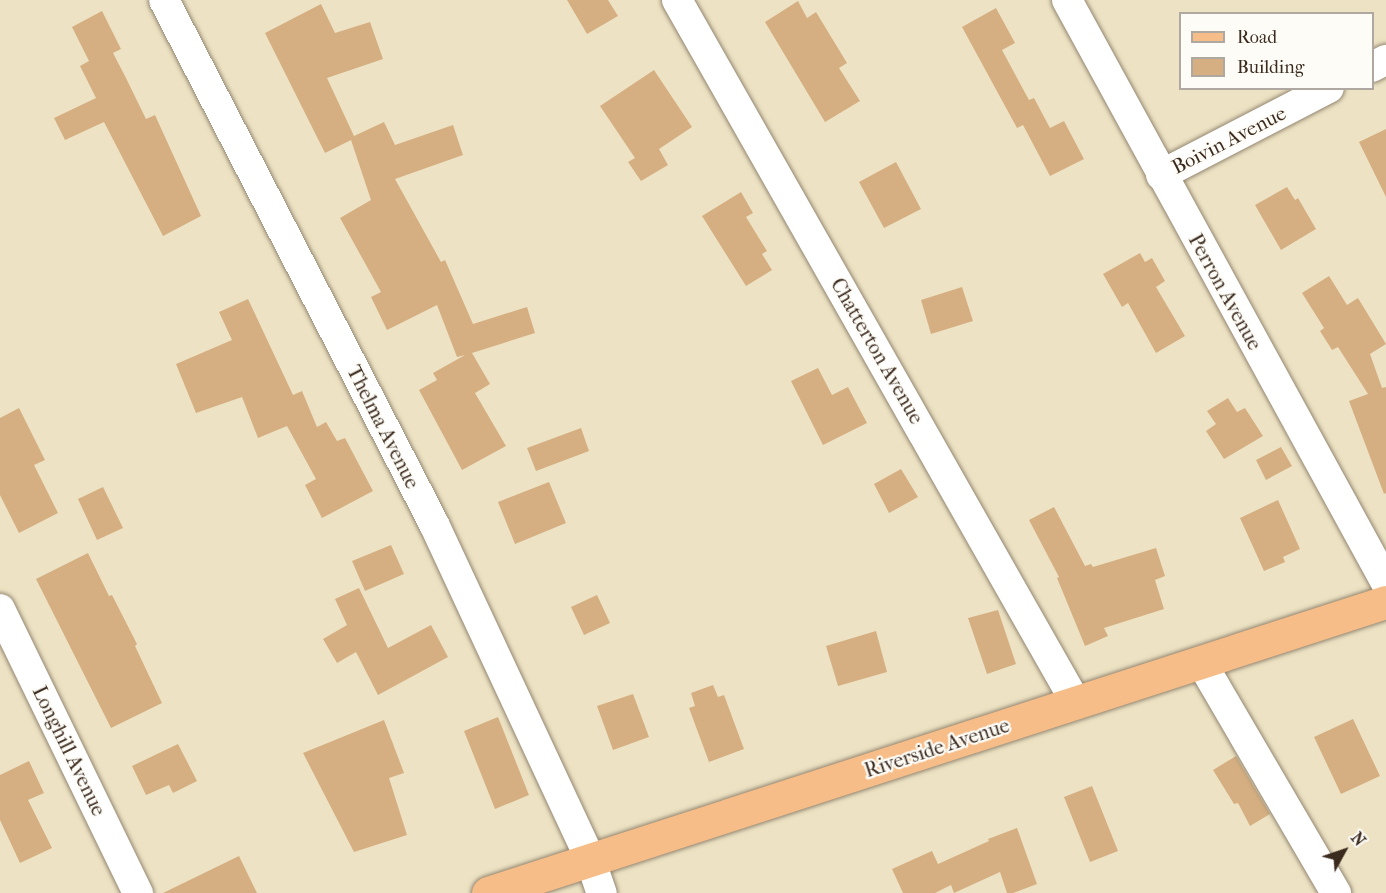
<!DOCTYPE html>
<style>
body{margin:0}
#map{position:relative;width:1386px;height:893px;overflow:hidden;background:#ede3c4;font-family:"IM FELL French Canon",serif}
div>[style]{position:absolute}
.building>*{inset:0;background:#d5af82}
.roads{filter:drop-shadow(0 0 2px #948671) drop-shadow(0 0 2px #948671)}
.street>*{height:30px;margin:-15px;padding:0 15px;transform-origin:15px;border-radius:15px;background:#fff}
.primary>*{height:33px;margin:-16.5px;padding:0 16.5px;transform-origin:16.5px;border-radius:16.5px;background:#f7bd88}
span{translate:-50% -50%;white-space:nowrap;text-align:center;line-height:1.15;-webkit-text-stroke:4.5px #fdfcf7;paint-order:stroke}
.street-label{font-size:20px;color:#3b2a1e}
.legend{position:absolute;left:1179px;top:12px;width:195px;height:78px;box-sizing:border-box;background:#fdfcf7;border:2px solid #afa8a0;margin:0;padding:8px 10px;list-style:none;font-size:18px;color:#3b2a1e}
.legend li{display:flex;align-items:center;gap:12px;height:30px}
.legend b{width:30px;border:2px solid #afa8a0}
.north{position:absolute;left:1314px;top:821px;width:60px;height:60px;-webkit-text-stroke:4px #fdfcf7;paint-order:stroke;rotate:50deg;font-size:16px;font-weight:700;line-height:24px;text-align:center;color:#3b2a1e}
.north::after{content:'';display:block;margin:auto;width:21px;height:27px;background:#3b2a1e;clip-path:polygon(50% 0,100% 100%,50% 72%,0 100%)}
</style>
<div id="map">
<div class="building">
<i style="clip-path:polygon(567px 0,608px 0,618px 16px,587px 34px)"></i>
<i style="clip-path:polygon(798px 1px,807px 18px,816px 12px,847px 63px,839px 68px,860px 101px,825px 122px,765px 22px)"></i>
<i style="clip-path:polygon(321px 4px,335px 33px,370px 22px,383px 59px,327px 78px,354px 136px,384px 122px,395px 145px,453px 125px,463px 155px,395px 179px,441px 262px,445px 260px,473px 324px,527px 307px,535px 333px,472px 353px,490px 384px,475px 393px,506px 446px,462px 470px,419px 390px,437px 380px,433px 373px,465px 355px,457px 357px,437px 305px,387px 330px,371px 297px,381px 292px,340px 218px,371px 200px,351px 140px,325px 153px,265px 33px)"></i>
<i style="clip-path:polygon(996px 8px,1015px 43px,1002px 50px,1029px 100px,1034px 98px,1050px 128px,1064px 121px,1084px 159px,1050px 176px,1023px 125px,1017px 128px,962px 27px)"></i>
<i style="clip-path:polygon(102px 11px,121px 49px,113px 53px,125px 76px,146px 119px,155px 115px,201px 216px,163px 236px,104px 122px,65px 140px,54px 118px,96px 98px,80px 66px,89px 61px,72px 27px)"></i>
<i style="clip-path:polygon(654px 70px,692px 127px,659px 149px,668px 165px,641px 181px,628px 162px,635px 158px,600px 106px)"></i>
<i style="clip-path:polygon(1386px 129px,1386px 197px,1359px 142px)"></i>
<i style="clip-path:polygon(896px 162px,921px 209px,884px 228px,859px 182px)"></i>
<i style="clip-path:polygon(1287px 187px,1295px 200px,1298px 198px,1316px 229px,1281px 250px,1255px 205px)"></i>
<i style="clip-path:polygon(741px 192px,753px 213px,746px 217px,767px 251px,762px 254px,772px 270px,746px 286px,702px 216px)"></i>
<i style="clip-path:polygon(1140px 253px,1145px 262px,1152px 258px,1165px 281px,1156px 287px,1185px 336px,1156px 353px,1128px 303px,1122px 307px,1103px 274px)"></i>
<i style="clip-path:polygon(1329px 276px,1347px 305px,1358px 298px,1386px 344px,1370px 354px,1382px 388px,1386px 387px,1386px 493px,1384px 494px,1349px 401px,1368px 394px,1338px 347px,1332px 350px,1320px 331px,1324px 328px,1302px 293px)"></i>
<i style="clip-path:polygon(962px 287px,973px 321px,931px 334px,921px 300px)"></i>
<i style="clip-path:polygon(248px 299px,293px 395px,302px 391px,317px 427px,326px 422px,337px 441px,345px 438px,373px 491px,322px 518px,305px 485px,316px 479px,287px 426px,258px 438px,242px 397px,196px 413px,176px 364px,232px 340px,219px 312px)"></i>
<i style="clip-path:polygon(818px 368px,832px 395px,848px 387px,867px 423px,823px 445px,791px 381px)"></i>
<i style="clip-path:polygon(1228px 398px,1237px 412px,1245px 408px,1263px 436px,1224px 459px,1206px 431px,1216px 424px,1207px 411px)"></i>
<i style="clip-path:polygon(19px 408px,45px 460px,34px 465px,58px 513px,19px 533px,0 495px,0 418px)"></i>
<i style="clip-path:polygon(581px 428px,589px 451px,536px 471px,527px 448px)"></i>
<i style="clip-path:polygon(1281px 447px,1292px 466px,1266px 480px,1256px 460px)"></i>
<i style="clip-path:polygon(901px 469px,918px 497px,889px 513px,874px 484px)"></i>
<i style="clip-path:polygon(549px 482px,566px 523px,515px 544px,498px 502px)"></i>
<i style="clip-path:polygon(103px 487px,123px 528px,97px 540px,78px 499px)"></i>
<i style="clip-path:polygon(1278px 500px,1300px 549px,1283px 557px,1285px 562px,1264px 571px,1240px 518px)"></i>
<i style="clip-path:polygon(1054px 507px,1085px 566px,1091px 564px,1093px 567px,1156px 548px,1165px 576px,1155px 580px,1164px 609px,1104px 628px,1108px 636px,1085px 646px,1057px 578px,1059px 577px,1029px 520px)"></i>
<i style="clip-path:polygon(391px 545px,404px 574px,365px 591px,352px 561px)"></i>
<i style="clip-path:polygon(88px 553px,109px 596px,112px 595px,137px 644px,135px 646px,162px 703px,111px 728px,36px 579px)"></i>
<i style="clip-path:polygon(359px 588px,388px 648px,431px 625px,448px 657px,378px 695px,356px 652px,337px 663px,323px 639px,347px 625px,335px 599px)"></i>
<i style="clip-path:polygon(597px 595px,610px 623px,584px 635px,571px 607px)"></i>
<i style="clip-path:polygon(998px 610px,1016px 664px,987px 674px,968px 618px)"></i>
<i style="clip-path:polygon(876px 631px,887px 672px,838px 686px,826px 646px)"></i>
<i style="clip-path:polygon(713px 685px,718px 697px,724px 695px,744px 749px,709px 762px,689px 708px,695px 706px,691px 693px)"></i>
<i style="clip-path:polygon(633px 694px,649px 737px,613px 750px,597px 706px)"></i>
<i style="clip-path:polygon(498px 717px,529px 795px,495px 809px,464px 731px)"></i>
<i style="clip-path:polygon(1353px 719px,1380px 776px,1341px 794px,1314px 737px)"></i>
<i style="clip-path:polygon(384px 720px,404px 773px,389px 778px,407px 835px,354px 852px,303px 753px)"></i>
<i style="clip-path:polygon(178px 744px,197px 781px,173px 793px,169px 785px,146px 795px,132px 766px)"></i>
<i style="clip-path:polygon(1236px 756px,1270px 814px,1250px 826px,1238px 803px,1234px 804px,1213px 770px)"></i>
<i style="clip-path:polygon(29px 761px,44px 793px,28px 800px,52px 848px,20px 863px,0 820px,0 775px)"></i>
<i style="clip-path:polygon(1092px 786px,1118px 851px,1090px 862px,1064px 797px)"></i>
<i style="clip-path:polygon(1017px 828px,1037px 884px,1013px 893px,1007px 893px,1000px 872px,954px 893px,951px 885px,935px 893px,903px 893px,892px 869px,932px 851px,938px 864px,989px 841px,988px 839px)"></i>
<i style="clip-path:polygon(239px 856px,257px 893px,163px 893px)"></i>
</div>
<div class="roads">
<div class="street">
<i style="left:164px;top:0;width:589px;rotate:62.74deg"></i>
<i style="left:434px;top:524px;width:370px;rotate:65deg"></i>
<i style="left:590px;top:859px;width:36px;rotate:71deg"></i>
<i style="left:677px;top:0;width:808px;rotate:60.42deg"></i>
<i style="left:1067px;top:0;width:665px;rotate:61.31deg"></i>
<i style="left:1372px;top:67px;width:16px;rotate:-27deg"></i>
<i style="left:1161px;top:175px;width:189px;rotate:-27.4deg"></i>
<i style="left:0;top:609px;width:316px;rotate:64.1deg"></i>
<i style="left:1201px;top:662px;width:268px;rotate:59.7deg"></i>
</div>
<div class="primary">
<i style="left:488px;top:893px;width:944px;rotate:-17.96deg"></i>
</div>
</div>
<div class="street-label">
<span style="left:1229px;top:140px;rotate:-27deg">Boivin Avenue</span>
<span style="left:1225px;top:292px;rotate:61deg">Perron Avenue</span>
<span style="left:877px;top:351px;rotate:60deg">Chatterton Avenue</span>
<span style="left:383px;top:427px;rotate:63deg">Thelma Avenue</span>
<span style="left:937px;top:748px;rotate:-18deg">Riverside Avenue</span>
<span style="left:69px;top:751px;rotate:64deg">Longhill Avenue</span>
</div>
<ul class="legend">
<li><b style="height:8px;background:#f7bd88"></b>Road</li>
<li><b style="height:16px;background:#d5af82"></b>Building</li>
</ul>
<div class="north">N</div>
</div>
